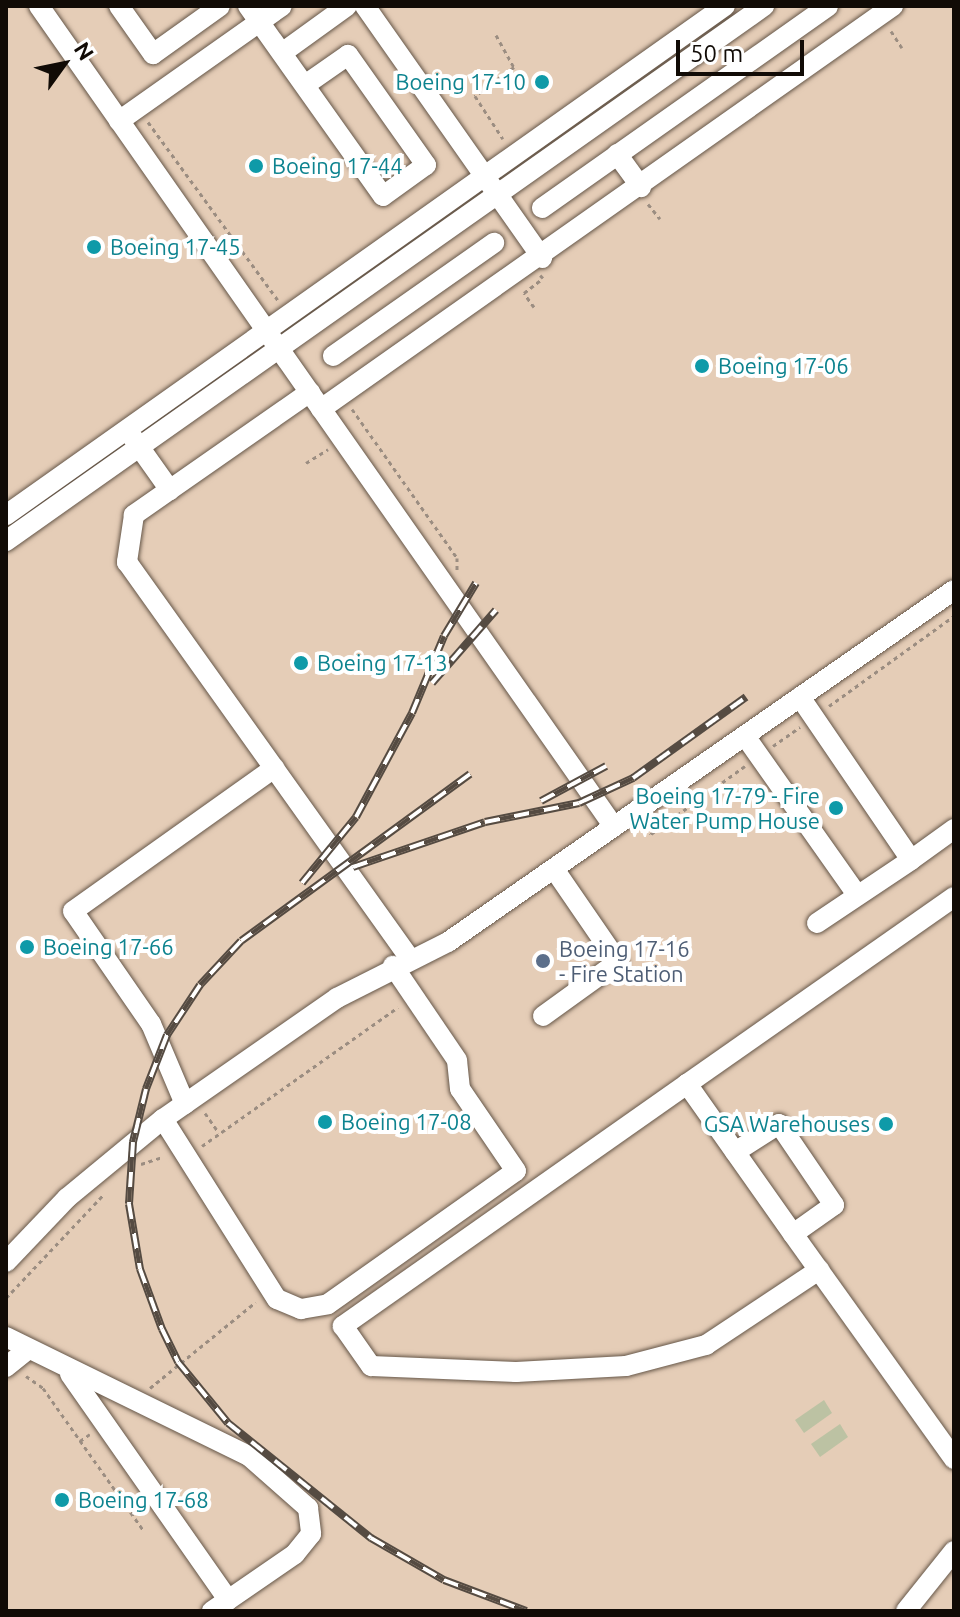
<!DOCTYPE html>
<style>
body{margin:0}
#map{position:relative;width:960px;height:1617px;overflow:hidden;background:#eedbcb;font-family:Ubuntu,sans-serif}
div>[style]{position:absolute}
.built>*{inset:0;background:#e5cdb7}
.green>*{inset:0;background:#bcc2a3}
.path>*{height:3px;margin-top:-1.5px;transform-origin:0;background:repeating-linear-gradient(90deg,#9b8d81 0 4px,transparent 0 8px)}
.roads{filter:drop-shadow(0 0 2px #655648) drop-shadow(0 0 2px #655648)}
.minor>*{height:20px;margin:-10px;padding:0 10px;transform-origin:10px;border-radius:10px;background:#fff}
.rail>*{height:8px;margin-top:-4px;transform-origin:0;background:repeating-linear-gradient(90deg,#fff 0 15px,#554b42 0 30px);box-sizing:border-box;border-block:2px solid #554b42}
.dots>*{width:22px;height:22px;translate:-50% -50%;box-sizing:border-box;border:4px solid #fff;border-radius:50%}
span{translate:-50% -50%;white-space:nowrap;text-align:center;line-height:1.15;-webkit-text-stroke:8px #fff;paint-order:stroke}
.culture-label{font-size:22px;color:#0d838f}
.right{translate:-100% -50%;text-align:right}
.left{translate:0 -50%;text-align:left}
.service-label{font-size:22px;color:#4e5e75}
.frame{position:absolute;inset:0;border:8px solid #110b06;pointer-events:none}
.north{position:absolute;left:24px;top:24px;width:80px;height:80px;-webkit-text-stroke:6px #fff;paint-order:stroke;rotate:57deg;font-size:22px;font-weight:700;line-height:32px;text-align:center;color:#110b06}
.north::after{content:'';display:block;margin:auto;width:28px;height:36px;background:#110b06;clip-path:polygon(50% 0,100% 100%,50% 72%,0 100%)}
.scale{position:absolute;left:676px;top:40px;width:128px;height:36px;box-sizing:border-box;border:4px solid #110b06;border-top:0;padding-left:10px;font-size:24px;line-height:28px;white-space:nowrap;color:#110b06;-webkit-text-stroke:6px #fff;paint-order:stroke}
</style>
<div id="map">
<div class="built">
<i style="clip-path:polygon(6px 6px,954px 6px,954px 1611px,6px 1611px)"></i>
</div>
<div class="green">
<i style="clip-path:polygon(824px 1400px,832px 1413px,804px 1433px,795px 1420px)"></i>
<i style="clip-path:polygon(840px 1424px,848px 1437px,820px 1457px,811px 1444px)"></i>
</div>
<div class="path">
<i style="left:891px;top:31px;width:20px;rotate:57deg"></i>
<i style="left:496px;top:35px;width:37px;rotate:61deg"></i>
<i style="left:514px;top:67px;width:49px;rotate:143.4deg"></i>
<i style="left:475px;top:96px;width:51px;rotate:56.9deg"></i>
<i style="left:148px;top:122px;width:220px;rotate:53.9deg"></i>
<i style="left:648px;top:204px;width:19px;rotate:51deg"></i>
<i style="left:534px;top:307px;width:17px;rotate:-126deg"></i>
<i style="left:524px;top:293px;width:24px;rotate:-38deg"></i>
<i style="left:543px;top:278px;width:4px;rotate:-135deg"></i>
<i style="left:352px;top:409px;width:182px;rotate:54.8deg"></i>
<i style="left:457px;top:558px;width:14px;rotate:90deg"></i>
<i style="left:306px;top:463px;width:26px;rotate:-32deg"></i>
<i style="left:829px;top:706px;width:154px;rotate:-35.8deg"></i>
<i style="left:773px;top:746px;width:33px;rotate:-35deg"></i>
<i style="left:646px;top:826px;width:9px;rotate:58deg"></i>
<i style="left:651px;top:834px;width:116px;rotate:-35.9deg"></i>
<i style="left:205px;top:1113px;width:24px;rotate:55deg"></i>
<i style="left:202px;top:1146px;width:240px;rotate:-35.3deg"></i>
<i style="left:141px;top:1164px;width:23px;rotate:-18deg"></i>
<i style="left:6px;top:1298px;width:143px;rotate:-46.7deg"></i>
<i style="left:26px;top:1376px;width:21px;rotate:35deg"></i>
<i style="left:43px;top:1388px;width:175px;rotate:54.8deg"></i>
<i style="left:150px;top:1388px;width:136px;rotate:-39.1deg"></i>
<i style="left:80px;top:1441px;width:12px;rotate:-35deg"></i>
</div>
<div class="roads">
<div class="minor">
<i style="left:39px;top:6px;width:1002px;rotate:54.99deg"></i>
<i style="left:119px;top:6px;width:59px;rotate:54.7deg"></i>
<i style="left:153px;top:54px;width:82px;rotate:-35.6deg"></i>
<i style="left:248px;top:6px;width:233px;rotate:54.6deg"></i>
<i style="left:383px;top:196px;width:53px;rotate:-35.8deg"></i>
<i style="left:426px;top:165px;width:135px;rotate:-125.3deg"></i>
<i style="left:348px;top:55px;width:52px;rotate:145.1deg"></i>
<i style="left:365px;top:6px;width:308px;rotate:54.9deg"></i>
<i style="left:282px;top:53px;width:80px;rotate:-35.9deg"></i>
<i style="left:119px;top:121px;width:199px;rotate:-35.2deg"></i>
<i style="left:617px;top:154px;width:41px;rotate:54deg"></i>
<i style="left:542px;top:208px;width:350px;rotate:-35.2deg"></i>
<i style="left:333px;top:356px;width:197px;rotate:-35.1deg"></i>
<i style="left:310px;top:392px;width:215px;rotate:145.1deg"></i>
<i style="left:134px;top:515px;width:48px;rotate:98.5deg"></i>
<i style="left:127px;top:562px;width:488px;rotate:54.5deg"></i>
<i style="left:321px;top:409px;width:700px;rotate:-35.17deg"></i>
<i style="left:133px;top:438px;width:64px;rotate:54.6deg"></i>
<i style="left:6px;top:515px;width:881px;rotate:-35.3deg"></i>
<i style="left:6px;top:541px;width:928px;rotate:-35.21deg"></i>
<i style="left:800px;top:697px;width:197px;rotate:55.7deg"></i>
<i style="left:911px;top:860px;width:53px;rotate:-35.8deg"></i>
<i style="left:745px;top:736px;width:194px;rotate:54.8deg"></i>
<i style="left:817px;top:923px;width:113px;rotate:-33.8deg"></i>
<i style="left:543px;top:1016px;width:92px;rotate:-35.8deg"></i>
<i style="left:618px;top:962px;width:113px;rotate:-124.5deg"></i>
<i style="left:687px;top:1084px;width:421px;rotate:144.9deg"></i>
<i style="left:343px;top:1326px;width:49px;rotate:55deg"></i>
<i style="left:371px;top:1366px;width:145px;rotate:2.4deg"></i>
<i style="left:516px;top:1372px;width:110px;rotate:-3.1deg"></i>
<i style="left:626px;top:1366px;width:83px;rotate:-14.7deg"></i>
<i style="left:706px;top:1345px;width:136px;rotate:-33.6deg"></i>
<i style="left:185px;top:1104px;width:87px;rotate:-113deg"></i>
<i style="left:151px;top:1024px;width:137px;rotate:-124.6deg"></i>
<i style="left:73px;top:911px;width:247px;rotate:-35.4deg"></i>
<i style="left:163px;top:1119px;width:213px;rotate:57.7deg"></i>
<i style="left:277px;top:1299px;width:26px;rotate:23deg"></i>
<i style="left:301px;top:1309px;width:27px;rotate:-10deg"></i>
<i style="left:328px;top:1304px;width:230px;rotate:-35.3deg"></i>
<i style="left:516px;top:1171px;width:99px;rotate:-124.3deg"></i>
<i style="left:460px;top:1089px;width:29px;rotate:-96deg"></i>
<i style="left:457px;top:1060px;width:114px;rotate:-124.2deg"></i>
<i style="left:735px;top:1152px;width:52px;rotate:-32.5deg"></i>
<i style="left:779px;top:1124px;width:98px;rotate:55.8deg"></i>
<i style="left:834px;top:1205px;width:50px;rotate:144.7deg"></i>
<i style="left:793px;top:1234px;width:184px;rotate:-125.2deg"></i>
<i style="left:687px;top:1084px;width:326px;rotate:-35deg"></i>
<i style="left:793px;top:1234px;width:277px;rotate:54.4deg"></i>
<i style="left:6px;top:1262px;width:88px;rotate:-46.4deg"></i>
<i style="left:67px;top:1198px;width:124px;rotate:-39.5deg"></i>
<i style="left:163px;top:1119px;width:212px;rotate:-34.8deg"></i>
<i style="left:337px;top:998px;width:124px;rotate:-26.8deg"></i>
<i style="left:448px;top:942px;width:616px;rotate:-34.82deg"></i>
<i style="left:6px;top:1337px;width:271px;rotate:26.1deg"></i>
<i style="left:249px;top:1456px;width:79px;rotate:41.4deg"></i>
<i style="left:308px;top:1508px;width:26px;rotate:83deg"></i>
<i style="left:311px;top:1534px;width:26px;rotate:129deg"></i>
<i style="left:295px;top:1554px;width:101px;rotate:145.5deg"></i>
<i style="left:6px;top:1367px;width:28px;rotate:-39deg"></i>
<i style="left:70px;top:1374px;width:276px;rotate:55deg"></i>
<i style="left:906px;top:1611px;width:77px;rotate:-51.3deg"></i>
</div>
</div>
<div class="rail">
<i style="left:432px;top:683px;width:97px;rotate:-48.8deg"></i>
<i style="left:470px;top:774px;width:283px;rotate:143.9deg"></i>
<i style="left:241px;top:941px;width:60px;rotate:133deg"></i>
<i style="left:200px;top:985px;width:60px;rotate:123.4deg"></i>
<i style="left:167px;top:1035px;width:58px;rotate:111.3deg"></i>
<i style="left:146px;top:1089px;width:55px;rotate:103.8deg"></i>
<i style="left:133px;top:1142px;width:62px;rotate:93.7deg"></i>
<i style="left:129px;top:1204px;width:66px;rotate:80.4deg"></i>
<i style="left:140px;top:1269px;width:64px;rotate:69.9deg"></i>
<i style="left:162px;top:1329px;width:37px;rotate:64deg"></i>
<i style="left:178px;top:1362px;width:79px;rotate:50.7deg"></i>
<i style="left:228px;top:1423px;width:184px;rotate:38.8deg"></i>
<i style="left:371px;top:1538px;width:84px;rotate:29.9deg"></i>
<i style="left:444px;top:1580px;width:88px;rotate:20.7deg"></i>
<i style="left:541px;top:801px;width:74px;rotate:-28.3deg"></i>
<i style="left:353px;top:867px;width:139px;rotate:-18.8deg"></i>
<i style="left:485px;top:822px;width:96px;rotate:-11.4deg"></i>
<i style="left:579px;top:803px;width:60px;rotate:-24.8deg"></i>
<i style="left:633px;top:778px;width:139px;rotate:-35.6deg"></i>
<i style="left:302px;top:883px;width:85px;rotate:-50.7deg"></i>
<i style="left:356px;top:817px;width:118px;rotate:-61.7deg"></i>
<i style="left:412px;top:713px;width:83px;rotate:-67.4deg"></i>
<i style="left:444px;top:636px;width:62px;rotate:-58.9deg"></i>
</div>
<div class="dots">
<i style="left:542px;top:82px;background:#0f9aa8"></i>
<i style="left:256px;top:166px;background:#0f9aa8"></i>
<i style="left:94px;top:247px;background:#0f9aa8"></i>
<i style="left:702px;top:366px;background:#0f9aa8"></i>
<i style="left:301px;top:663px;background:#0f9aa8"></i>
<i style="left:836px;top:808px;background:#0f9aa8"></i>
<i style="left:27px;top:947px;background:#0f9aa8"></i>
<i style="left:543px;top:961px;background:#5c6f8a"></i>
<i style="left:325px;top:1122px;background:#0f9aa8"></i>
<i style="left:886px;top:1124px;background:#0f9aa8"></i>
<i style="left:62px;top:1500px;background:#0f9aa8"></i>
</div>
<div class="culture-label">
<span class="right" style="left:526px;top:82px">Boeing 17-10</span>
<span class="left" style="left:272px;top:166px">Boeing 17-44</span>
<span class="left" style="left:110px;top:247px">Boeing 17-45</span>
<span class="left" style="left:718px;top:366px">Boeing 17-06</span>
<span class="left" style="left:317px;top:663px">Boeing 17-13</span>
<span class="right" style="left:820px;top:808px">Boeing 17-79 - Fire<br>Water Pump House</span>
<span class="left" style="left:43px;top:947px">Boeing 17-66</span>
<span class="left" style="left:341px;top:1122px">Boeing 17-08</span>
<span class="right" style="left:870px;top:1124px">GSA Warehouses</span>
<span class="left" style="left:78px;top:1500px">Boeing 17-68</span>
</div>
<div class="service-label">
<span class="left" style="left:559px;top:961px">Boeing 17-16<br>- Fire Station</span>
</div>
<div class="frame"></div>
<div class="north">N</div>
<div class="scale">50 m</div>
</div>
